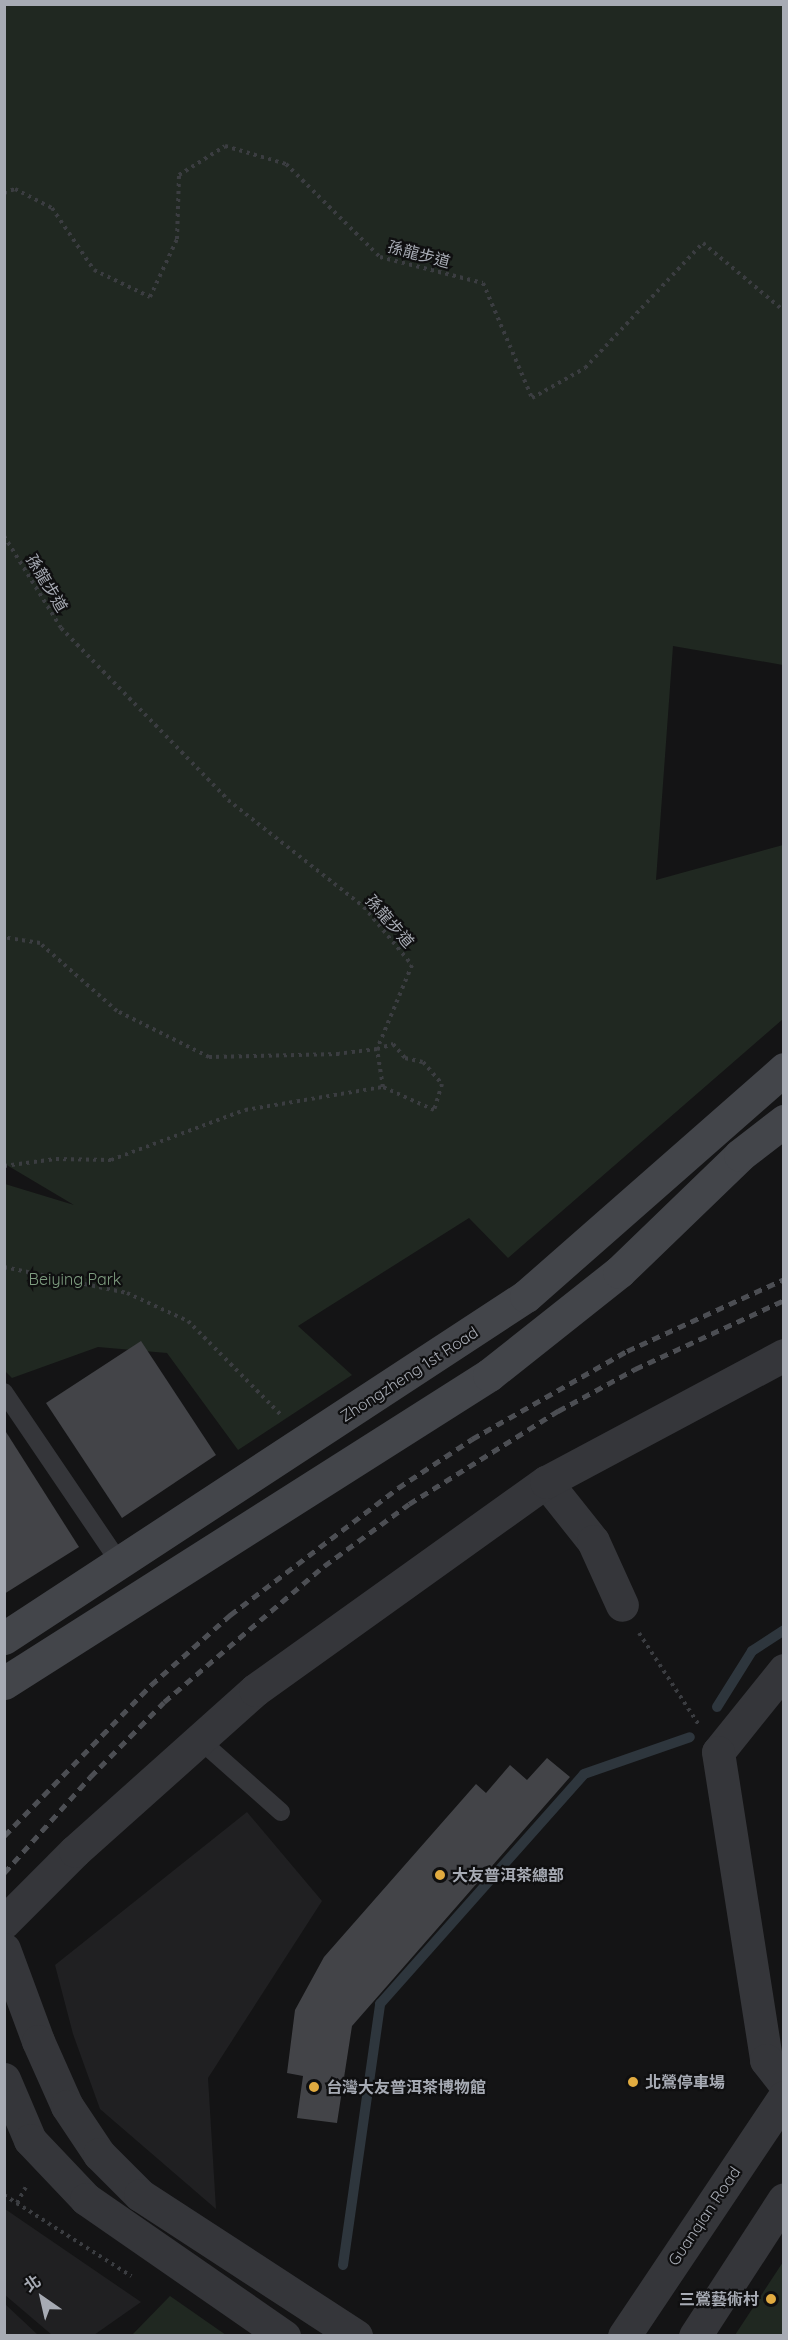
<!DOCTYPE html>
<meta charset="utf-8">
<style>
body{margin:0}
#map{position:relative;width:788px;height:2340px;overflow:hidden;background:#141415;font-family:Quicksand,"Noto Sans TC",sans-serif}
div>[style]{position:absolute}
.built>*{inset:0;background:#202022}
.green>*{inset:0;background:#202821}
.stream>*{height:10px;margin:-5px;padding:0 5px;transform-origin:5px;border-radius:5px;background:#2e363d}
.building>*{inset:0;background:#434448}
.path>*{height:4px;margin-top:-2px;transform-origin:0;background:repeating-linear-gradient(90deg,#3b3d41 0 3px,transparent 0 7.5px)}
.service>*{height:18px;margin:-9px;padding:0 9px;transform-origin:9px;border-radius:9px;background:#35363a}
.minor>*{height:33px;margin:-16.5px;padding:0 16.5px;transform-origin:16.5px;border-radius:16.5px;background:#35363a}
.tertiary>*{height:33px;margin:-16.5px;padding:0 16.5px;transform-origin:16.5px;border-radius:16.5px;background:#35363a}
.secondary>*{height:33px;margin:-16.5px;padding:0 16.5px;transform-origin:16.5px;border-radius:16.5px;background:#43454a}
.rail>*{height:4.5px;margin-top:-2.25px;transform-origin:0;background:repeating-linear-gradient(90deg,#4c4e53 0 8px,transparent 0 14px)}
.dots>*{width:16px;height:16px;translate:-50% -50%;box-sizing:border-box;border:3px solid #0f0f10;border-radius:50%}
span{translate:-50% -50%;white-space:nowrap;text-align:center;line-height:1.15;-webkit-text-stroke:4.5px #0f0f10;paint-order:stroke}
.street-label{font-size:16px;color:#a7abb4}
.park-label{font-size:16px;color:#7f9e81}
.poi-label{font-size:16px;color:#a7abb4;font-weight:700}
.left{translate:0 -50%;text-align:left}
.right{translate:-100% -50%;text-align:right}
.frame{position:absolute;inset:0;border:6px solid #a7abb4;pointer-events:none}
.north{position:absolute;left:12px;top:2268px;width:60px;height:60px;-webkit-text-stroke:4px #0f0f10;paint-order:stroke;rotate:326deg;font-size:16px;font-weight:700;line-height:24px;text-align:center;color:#a7abb4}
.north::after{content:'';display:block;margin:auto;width:21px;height:27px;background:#a7abb4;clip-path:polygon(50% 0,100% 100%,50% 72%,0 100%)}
</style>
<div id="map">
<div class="built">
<i style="clip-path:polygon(247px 1812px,322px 1901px,208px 2078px,216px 2209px,100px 2109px,73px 2034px,55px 1965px)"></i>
<i style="clip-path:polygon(5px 2209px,141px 2302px,94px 2335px,52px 2335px,5px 2295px)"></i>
<i style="clip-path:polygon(5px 2304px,38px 2335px,5px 2335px)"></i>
</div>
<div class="green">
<i style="clip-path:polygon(5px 5px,783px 5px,783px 665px,673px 646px,656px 880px,783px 845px,783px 1019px,508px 1258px,469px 1218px,298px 1326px,352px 1375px,238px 1450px,167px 1353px,98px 1347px,12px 1378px,5px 1371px,5px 1184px,74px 1205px,5px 1164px)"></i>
<i style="clip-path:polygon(783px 2262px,783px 2335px,735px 2335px)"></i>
<i style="clip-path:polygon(170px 2296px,226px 2335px,132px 2335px)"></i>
</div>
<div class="stream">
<i style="left:717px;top:1707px;width:66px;rotate:-58deg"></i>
<i style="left:752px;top:1651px;width:38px;rotate:-33deg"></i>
<i style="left:343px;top:2265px;width:264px;rotate:-81.9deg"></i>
<i style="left:380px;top:2004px;width:307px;rotate:-48.4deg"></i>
<i style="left:584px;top:1774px;width:112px;rotate:-19.2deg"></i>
</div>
<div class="building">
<i style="clip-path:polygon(141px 1341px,216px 1455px,122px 1518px,46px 1403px)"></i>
<i style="clip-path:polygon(6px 1432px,79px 1547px,4px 1594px,4px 1434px)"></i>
<i style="clip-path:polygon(547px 1758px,570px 1777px,352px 2026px,337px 2123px,297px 2118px,303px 2076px,287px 2073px,295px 2010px,324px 1957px,476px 1784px,486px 1793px,510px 1765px,527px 1780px)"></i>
</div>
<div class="path">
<i style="left:4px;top:193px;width:12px;rotate:-20deg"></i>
<i style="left:15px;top:189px;width:42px;rotate:27.2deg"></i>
<i style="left:52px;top:208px;width:75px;rotate:55.9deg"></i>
<i style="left:94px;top:270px;width:62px;rotate:25.7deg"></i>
<i style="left:150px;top:297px;width:64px;rotate:-65deg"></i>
<i style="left:177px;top:239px;width:64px;rotate:-88.2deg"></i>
<i style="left:179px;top:175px;width:54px;rotate:-32.2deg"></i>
<i style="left:225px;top:146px;width:64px;rotate:16.4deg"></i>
<i style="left:286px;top:164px;width:132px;rotate:44.7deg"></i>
<i style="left:380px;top:257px;width:106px;rotate:14.2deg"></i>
<i style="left:483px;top:283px;width:125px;rotate:66.9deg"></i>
<i style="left:532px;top:398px;width:61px;rotate:-29.5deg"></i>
<i style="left:585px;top:368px;width:172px;rotate:-46.7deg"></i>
<i style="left:703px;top:243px;width:106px;rotate:40deg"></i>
<i style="left:4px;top:536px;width:108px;rotate:58.2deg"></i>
<i style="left:61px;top:628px;width:240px;rotate:45.8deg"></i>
<i style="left:228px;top:800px;width:173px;rotate:38.2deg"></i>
<i style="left:364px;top:907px;width:75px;rotate:50.4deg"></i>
<i style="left:412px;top:965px;width:91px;rotate:112.6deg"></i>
<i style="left:377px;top:1049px;width:38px;rotate:173deg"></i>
<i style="left:339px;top:1054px;width:130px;rotate:178.7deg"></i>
<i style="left:209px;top:1057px;width:103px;rotate:-153.4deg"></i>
<i style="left:117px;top:1011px;width:103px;rotate:-138.6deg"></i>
<i style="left:40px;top:943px;width:36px;rotate:-171deg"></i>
<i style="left:4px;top:1166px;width:52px;rotate:-7.7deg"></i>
<i style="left:56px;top:1159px;width:55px;rotate:1deg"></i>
<i style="left:111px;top:1160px;width:143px;rotate:-20.5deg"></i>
<i style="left:245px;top:1110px;width:140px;rotate:-9.5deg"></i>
<i style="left:383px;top:1087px;width:38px;rotate:-99deg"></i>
<i style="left:377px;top:1049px;width:17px;rotate:-17deg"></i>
<i style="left:393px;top:1044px;width:18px;rotate:49deg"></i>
<i style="left:405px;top:1058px;width:18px;rotate:13deg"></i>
<i style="left:423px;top:1062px;width:29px;rotate:49deg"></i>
<i style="left:442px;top:1084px;width:27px;rotate:107deg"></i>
<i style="left:434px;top:1110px;width:56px;rotate:-155.7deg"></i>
<i style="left:4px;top:1267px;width:126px;rotate:11.9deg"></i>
<i style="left:127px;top:1293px;width:67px;rotate:24.7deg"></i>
<i style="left:188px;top:1321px;width:134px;rotate:45.3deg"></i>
<i style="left:639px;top:1633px;width:110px;rotate:56.9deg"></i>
<i style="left:4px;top:2195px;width:151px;rotate:32.5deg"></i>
<i style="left:17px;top:2203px;width:18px;rotate:-61deg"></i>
</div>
<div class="service">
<i style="left:4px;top:1392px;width:209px;rotate:55.9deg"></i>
<i style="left:201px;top:1741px;width:107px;rotate:41.6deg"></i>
</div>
<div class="minor">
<i style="left:546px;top:1482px;width:75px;rotate:51.5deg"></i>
<i style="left:593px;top:1541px;width:70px;rotate:65.6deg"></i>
<i style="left:784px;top:1670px;width:105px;rotate:128.8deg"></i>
<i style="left:718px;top:1752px;width:312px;rotate:81.1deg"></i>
<i style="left:766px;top:2060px;width:29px;rotate:52deg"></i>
<i style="left:4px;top:1922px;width:100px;rotate:-45deg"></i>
<i style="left:75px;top:1851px;width:241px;rotate:-41.8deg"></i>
<i style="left:255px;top:1690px;width:358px;rotate:-35.6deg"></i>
<i style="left:546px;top:1482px;width:270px;rotate:-28.1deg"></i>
</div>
<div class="tertiary">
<i style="left:4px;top:1949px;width:98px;rotate:69.7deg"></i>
<i style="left:38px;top:2041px;width:71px;rotate:66deg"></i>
<i style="left:67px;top:2106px;width:58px;rotate:56.3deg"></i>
<i style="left:99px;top:2154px;width:58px;rotate:45deg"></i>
<i style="left:140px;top:2195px;width:258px;rotate:33.1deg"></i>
<i style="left:4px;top:2079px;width:66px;rotate:66.9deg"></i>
<i style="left:30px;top:2140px;width:81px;rotate:46.5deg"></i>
<i style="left:86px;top:2199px;width:241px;rotate:34.7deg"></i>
<i style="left:624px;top:2336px;width:288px;rotate:-56.2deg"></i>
<i style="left:695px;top:2336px;width:163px;rotate:-57deg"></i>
</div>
<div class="secondary">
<i style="left:4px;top:1638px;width:624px;rotate:-33.23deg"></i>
<i style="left:526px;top:1296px;width:344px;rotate:-41.3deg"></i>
<i style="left:4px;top:1683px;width:575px;rotate:-32.42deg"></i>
<i style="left:489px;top:1375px;width:166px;rotate:-38.4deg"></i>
<i style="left:619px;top:1272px;width:168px;rotate:-44deg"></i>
<i style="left:740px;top:1155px;width:56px;rotate:-37.7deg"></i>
</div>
<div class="rail">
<i style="left:4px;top:1836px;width:211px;rotate:-45.8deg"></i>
<i style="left:151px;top:1685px;width:106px;rotate:-41.5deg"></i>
<i style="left:230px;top:1615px;width:211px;rotate:-37.1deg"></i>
<i style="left:398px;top:1488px;width:89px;rotate:-33.5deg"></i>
<i style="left:472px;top:1439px;width:178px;rotate:-29.6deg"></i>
<i style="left:627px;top:1351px;width:173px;rotate:-24.6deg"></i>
<i style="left:4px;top:1873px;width:129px;rotate:-48.1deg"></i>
<i style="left:90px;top:1777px;width:105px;rotate:-45.4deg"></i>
<i style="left:164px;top:1702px;width:210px;rotate:-40.4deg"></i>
<i style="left:324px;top:1566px;width:105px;rotate:-36.1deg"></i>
<i style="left:409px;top:1504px;width:176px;rotate:-32deg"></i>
<i style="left:558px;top:1411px;width:88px;rotate:-28.6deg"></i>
<i style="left:635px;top:1369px;width:164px;rotate:-24.8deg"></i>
</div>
<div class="dots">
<i style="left:440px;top:1875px;background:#e1ab40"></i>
<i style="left:633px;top:2082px;background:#e1ab40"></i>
<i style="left:314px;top:2087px;background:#e1ab40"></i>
<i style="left:771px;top:2299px;background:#e1ab40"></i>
</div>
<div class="street-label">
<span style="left:419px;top:254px;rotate:15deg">孫龍步道</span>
<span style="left:47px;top:583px;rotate:59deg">孫龍步道</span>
<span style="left:390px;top:921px;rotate:49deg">孫龍步道</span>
<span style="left:409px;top:1374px;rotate:-33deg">Zhongzheng 1st Road</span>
<span style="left:704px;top:2216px;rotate:-56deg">Guanqian Road</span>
</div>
<div class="park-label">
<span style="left:75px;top:1279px">Beiying Park</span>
</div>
<div class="poi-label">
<span class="left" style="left:452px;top:1875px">大友普洱茶總部</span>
<span class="left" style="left:645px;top:2082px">北鶯停車場</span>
<span class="left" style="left:326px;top:2087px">台灣大友普洱茶博物館</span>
<span class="right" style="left:759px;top:2299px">三鶯藝術村</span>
</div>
<div class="frame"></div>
<div class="north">北</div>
</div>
